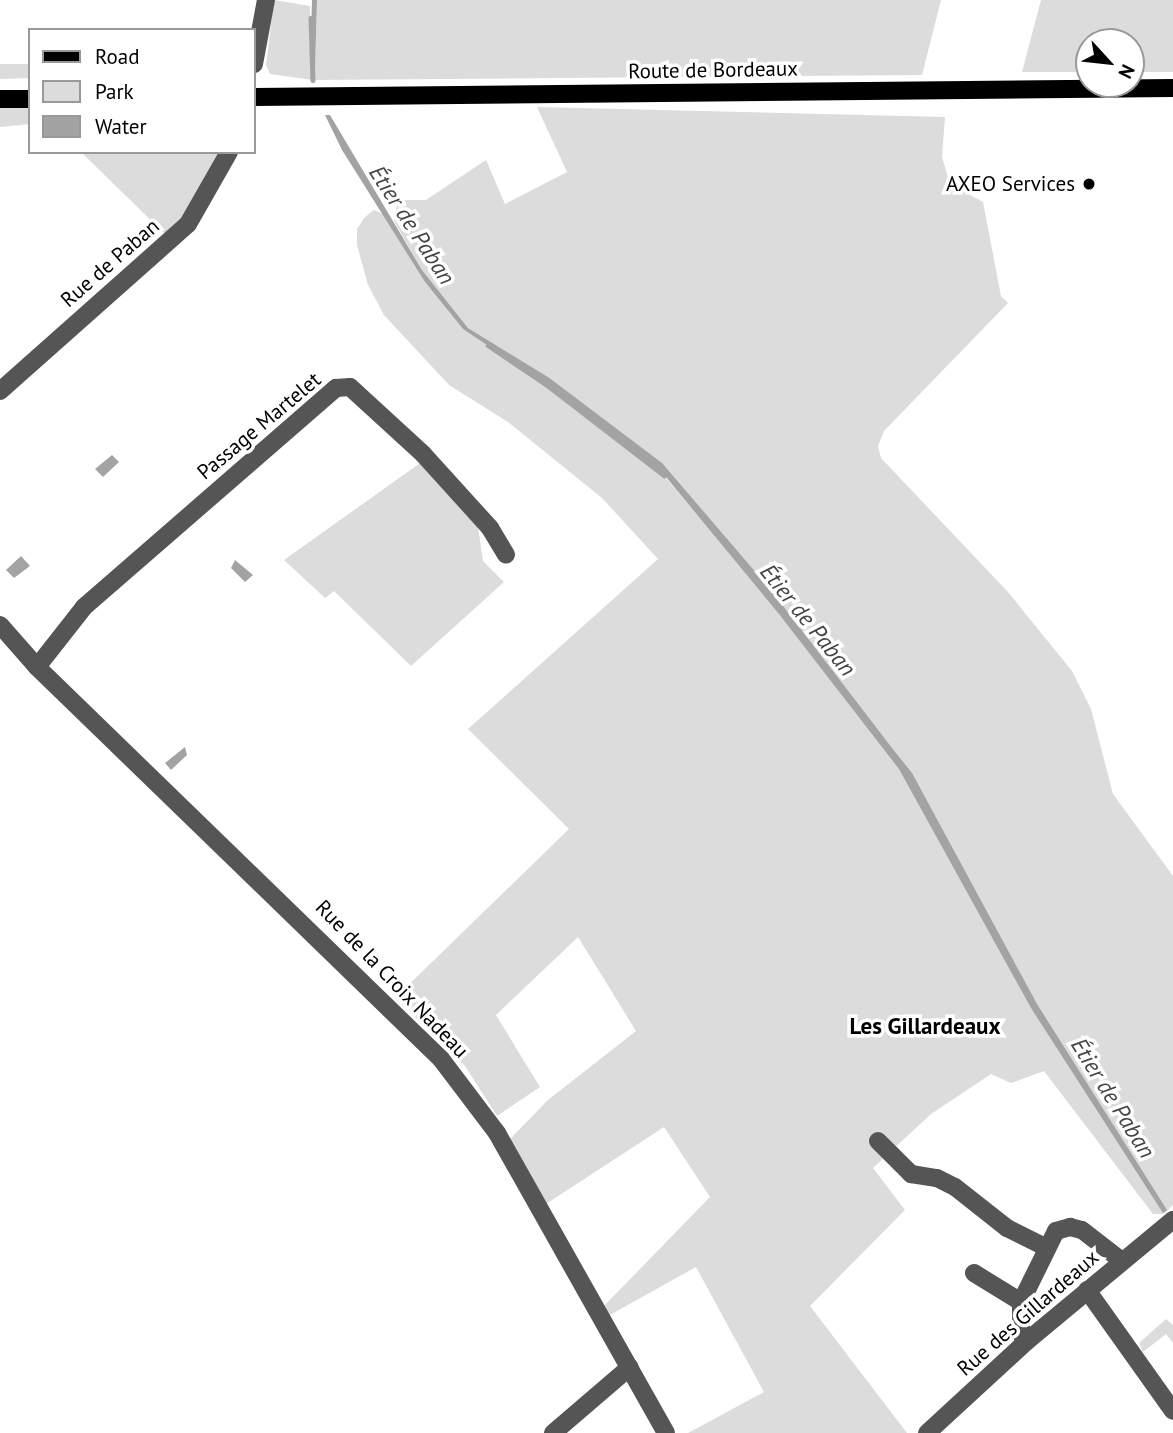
<!DOCTYPE html>
<meta charset="utf-8">
<style>
body{margin:0}
#map{position:relative;width:1173px;height:1433px;overflow:hidden;background:#fff;font-family:"PT Sans",sans-serif}
div>[style]{position:absolute}
.green>*{inset:0;background:#dcdcdc}
.water>*{inset:0;background:#a3a3a3}
.stream>*{height:4.5px;margin:-2.25px;padding:0 2.25px;transform-origin:2.25px;border-radius:2.25px;background:#a3a3a3}
.minor>*{height:18px;margin:-9px;padding:0 9px;transform-origin:9px;border-radius:9px;background:#555}
.major>*{height:18px;margin:-9px;padding:0 9px;transform-origin:9px;border-radius:9px;background:#000}
.dots>*{width:19px;height:19px;translate:-50% -50%;box-sizing:border-box;border:4px solid #fff;border-radius:50%}
span{translate:-50% -50%;white-space:nowrap;text-align:center;line-height:1.15;-webkit-text-stroke:7px #fff;paint-order:stroke}
.street-label{font-size:21px;color:#000}
.poi-label{font-size:21px;color:#000}
.right{translate:-100% -50%;text-align:right}
.water-label{font-size:23px;color:#444;font-style:italic}
.neighbourhood-label{font-size:23px;color:#000;font-weight:700}
.legend{position:absolute;left:28px;top:28px;width:228px;height:126px;box-sizing:border-box;background:#fff;border:2px solid #999;margin:0;padding:9px 12px;list-style:none;font-size:21px;color:#000}
.legend li{display:flex;align-items:center;gap:14px;height:35px}
.legend b{width:35px;border:2px solid #999}
.north{position:absolute;left:1075px;top:28px;width:70px;height:70px;box-sizing:border-box;background:#fff;border:2px solid #999;border-radius:50%;rotate:117deg;font-size:19px;font-weight:700;line-height:28px;text-align:center;color:#000}
.north::after{content:'';display:block;margin:auto;width:24px;height:32px;background:#000;clip-path:polygon(50% 0,100% 100%,50% 72%,0 100%)}
</style>
<div id="map">
<div class="green">
<i style="clip-path:polygon(274px 0,310px 6px,311px 69px,315px 68px,317px 0,941px 0,922px 75px,313px 80px,270px 74px,266px 65px)"></i>
<i style="clip-path:polygon(1041px 0,1173px 0,1173px 72px,1131px 72px,1131px 42px,1089px 42px,1089px 72px,1022px 72px)"></i>
<i style="clip-path:polygon(0 64px,30px 64px,30px 78px,0 79px)"></i>
<i style="clip-path:polygon(30px 106px,30px 124px,0 127px,0 107px)"></i>
<i style="clip-path:polygon(evenodd,537px 107px,945px 117px,942px 157px,950px 184px,983px 202px,1001px 296px,1008px 303px,884px 431px,878px 446px,881px 458px,1008px 592px,1072px 671px,1091px 709px,1113px 794px,1173px 876px,1173px 1205px,1164px 1214px,1153px 1214px,1044px 1071px,1011px 1083px,991px 1074px,931px 1114px,873px 1168px,905px 1210px,810px 1306px,907px 1433px,688px 1433px,764px 1392px,696px 1267px,608px 1316px,603px 1307px,710px 1197px,664px 1127px,546px 1204px,510px 1139px,548px 1100px,636px 1031px,578px 937px,496px 1015px,540px 1087px,497px 1116px,465px 1066px,395px 998px,569px 829px,468px 729px,658px 559px,602px 498px,508px 422px,449px 385px,384px 315px,368px 285px,357px 245px,357px 229px,364px 218px,374px 210px,383px 214px,425px 282px,463px 329px,550px 386px,548px 377px,468px 328px,422px 270px,394px 221px,398px 200px,426px 200px,486px 160px,505px 204px,567px 172px,537px 107px,640px 448px,762px 580px,821px 657px,820px 657px,640px 448px)"></i>
<i style="clip-path:polygon(81px 152px,222px 152px,198px 200px,167px 236px)"></i>
<i style="clip-path:polygon(423px 461px,477px 520px,483px 561px,504px 582px,411px 666px,334px 591px,325px 598px,284px 560px)"></i>
<i style="clip-path:polygon(1166px 1319px,1173px 1325px,1173px 1343px,1166px 1334px,1143px 1352px,1139px 1343px)"></i>
</div>
<div class="water">
<i style="clip-path:polygon(312px 0,317px 0,315px 69px,310px 69px)"></i>
<i style="clip-path:polygon(325px 115px,330px 115px,422px 270px,468px 328px,548px 377px,662px 463px,770px 589px,892px 748px,912px 773px,1037px 1004px,1167px 1210px,1163px 1213px,1031px 1008px,899px 769px,779px 614px,661px 471px,563px 396px,463px 329px,425px 282px,342px 150px)"></i>
<i style="clip-path:polygon(112px 455px,119px 462px,103px 477px,95px 469px)"></i>
<i style="clip-path:polygon(21px 556px,30px 566px,14px 578px,6px 570px)"></i>
<i style="clip-path:polygon(235px 560px,253px 575px,245px 582px,231px 568px)"></i>
<i style="clip-path:polygon(185px 747px,187px 755px,171px 770px,165px 763px)"></i>
</div>
<div class="stream">
<i style="left:311px;top:18px;width:62px;rotate:88.2deg"></i>
<i style="left:488px;top:345px;width:75px;rotate:34.1deg"></i>
<i style="left:550px;top:387px;width:144px;rotate:37.7deg"></i>
</div>
<div class="minor">
<i style="left:254px;top:64px;width:65px;rotate:-79.4deg"></i>
<i style="left:0;top:391px;width:251px;rotate:-41.6deg"></i>
<i style="left:188px;top:224px;width:83px;rotate:-60.3deg"></i>
<i style="left:0;top:625px;width:56px;rotate:48.6deg"></i>
<i style="left:37px;top:667px;width:563px;rotate:44.14deg"></i>
<i style="left:441px;top:1059px;width:93px;rotate:52.9deg"></i>
<i style="left:497px;top:1133px;width:344px;rotate:60.6deg"></i>
<i style="left:37px;top:667px;width:76px;rotate:-51.9deg"></i>
<i style="left:84px;top:607px;width:334px;rotate:-41deg"></i>
<i style="left:336px;top:388px;width:14px;rotate:-4deg"></i>
<i style="left:350px;top:387px;width:99px;rotate:42.5deg"></i>
<i style="left:423px;top:454px;width:100px;rotate:47.8deg"></i>
<i style="left:490px;top:528px;width:31px;rotate:59deg"></i>
<i style="left:878px;top:1141px;width:47px;rotate:45deg"></i>
<i style="left:911px;top:1174px;width:26px;rotate:9deg"></i>
<i style="left:937px;top:1178px;width:20px;rotate:27deg"></i>
<i style="left:955px;top:1187px;width:66px;rotate:38.3deg"></i>
<i style="left:1007px;top:1228px;width:42px;rotate:26.6deg"></i>
<i style="left:974px;top:1273px;width:55px;rotate:31.7deg"></i>
<i style="left:1087px;top:1290px;width:148px;rotate:54.6deg"></i>
<i style="left:1027px;top:1341px;width:9px;rotate:-131deg"></i>
<i style="left:1021px;top:1334px;width:32px;rotate:-90deg"></i>
<i style="left:1021px;top:1302px;width:79px;rotate:-63.8deg"></i>
<i style="left:1056px;top:1231px;width:15px;rotate:-16deg"></i>
<i style="left:1070px;top:1227px;width:12px;rotate:14deg"></i>
<i style="left:1082px;top:1230px;width:51px;rotate:37.8deg"></i>
<i style="left:553px;top:1433px;width:101px;rotate:-40.6deg"></i>
<i style="left:927px;top:1433px;width:136px;rotate:-42.6deg"></i>
<i style="left:1027px;top:1341px;width:190px;rotate:-39.7deg"></i>
</div>
<div class="major">
<i style="left:254px;top:97px;width:919px;rotate:-0.56deg"></i>
<i style="left:0;top:99px;width:30px"></i>
</div>
<div class="dots">
<i style="left:1089px;top:184px;background:#000"></i>
</div>
<div class="street-label">
<span style="left:713px;top:70px;rotate:-1deg">Route de Bordeaux</span>
<span style="left:110px;top:263px;rotate:-41deg">Rue de Paban</span>
<span style="left:259px;top:426px;rotate:-40deg">Passage Martelet</span>
<span style="left:392px;top:979px;rotate:46deg">Rue de la Croix Nadeau</span>
<span style="left:1028px;top:1313px;rotate:-41deg">Rue des Gillardeaux</span>
</div>
<div class="poi-label">
<span class="right" style="left:1075px;top:184px">AXEO Services</span>
</div>
<div class="water-label">
<span style="left:412px;top:225px;rotate:57deg">Étier de Paban</span>
<span style="left:808px;top:620px;rotate:51deg">Étier de Paban</span>
<span style="left:1113px;top:1098px;rotate:58deg">Étier de Paban</span>
</div>
<div class="neighbourhood-label">
<span style="left:925px;top:1026px">Les Gillardeaux</span>
</div>
<ul class="legend">
<li><b style="height:9px;background:#000"></b>Road</li>
<li><b style="height:19px;background:#dcdcdc"></b>Park</li>
<li><b style="height:19px;background:#a3a3a3"></b>Water</li>
</ul>
<div class="north">N</div>
</div>
